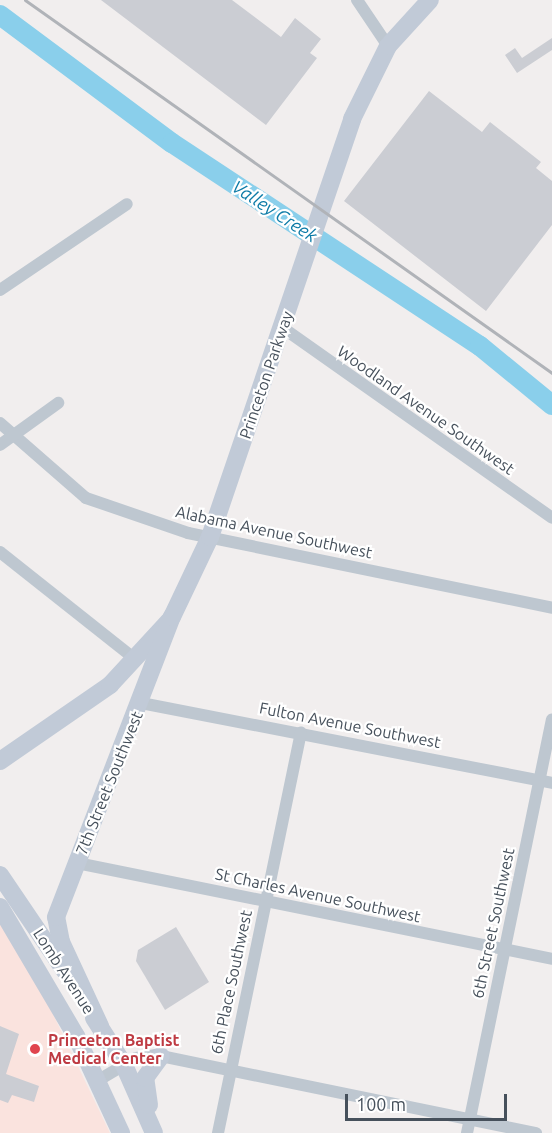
<!DOCTYPE html>
<style>
body{margin:0}
#map{position:relative;width:552px;height:1133px;overflow:hidden;background:#f1eeee;font-family:Ubuntu,sans-serif}
div>[style]{position:absolute}
.medical>*{inset:0;background:#fae3de}
.river>*{height:20px;margin:-10px;padding:0 10px;transform-origin:10px;border-radius:10px;background:#8acfeb}
.building>*{inset:0;background:#cbcdd3}
.minor>*{height:12px;margin:-6px;padding:0 6px;transform-origin:6px;border-radius:6px;background:#bec7d0}
.secondary>*{height:18px;margin:-9px;padding:0 9px;transform-origin:9px;border-radius:9px;background:#c1cad7}
.rail>*{height:3px;margin:-1.5px;padding:0 1.5px;transform-origin:1.5px;border-radius:1.5px;background:#b0b3b8}
.dots>*{width:16px;height:16px;translate:-50% -50%;box-sizing:border-box;border:3px solid #fff;border-radius:50%}
span{translate:-50% -50%;white-space:nowrap;text-align:center;line-height:1.15;-webkit-text-stroke:4.5px #fff;paint-order:stroke}
.street-label{font-size:16px;color:#46505b}
.health-label{font-size:16px;color:#be3a42;font-weight:700}
.left{translate:0 -50%;text-align:left}
.water-label{font-size:18px;color:#0d7ba7;font-style:italic}
.scale{position:absolute;left:345px;top:1094px;width:162px;height:27px;box-sizing:border-box;border:3px solid #46505b;border-top:0;padding-left:8px;font-size:18px;line-height:21px;white-space:nowrap;color:#46505b;-webkit-text-stroke:4px #fff;paint-order:stroke}
</style>
<div id="map">
<div class="medical">
<i style="clip-path:polygon(0 923px,30px 966px,110px 1133px,0 1133px)"></i>
</div>
<div class="river">
<i style="left:0;top:15px;width:214px;rotate:36.7deg"></i>
<i style="left:172px;top:143px;width:369px;rotate:33.4deg"></i>
<i style="left:480px;top:346px;width:93px;rotate:39.3deg"></i>
</div>
<div class="building">
<i style="clip-path:polygon(101px 0,232px 0,281px 37px,295px 18px,321px 39px,310px 53px,317px 58px,266px 125px)"></i>
<i style="clip-path:polygon(552px 38px,552px 50px,517px 73px,505px 55px,515px 48px,522px 58px)"></i>
<i style="clip-path:polygon(429px 91px,482px 132px,490px 122px,541px 162px,536px 168px,552px 181px,552px 225px,486px 311px,344px 201px)"></i>
<i style="clip-path:polygon(176px 927px,209px 982px,165px 1010px,136px 961px,138px 950px)"></i>
<i style="clip-path:polygon(0 1026px,19px 1034px,6px 1074px,39px 1086px,34px 1102px,12px 1095px,8px 1103px,0 1100px)"></i>
</div>
<div class="minor">
<i style="left:357px;top:0;width:55px;rotate:56deg"></i>
<i style="left:0;top:290px;width:153px;rotate:-34.1deg"></i>
<i style="left:283px;top:328px;width:329px;rotate:35.2deg"></i>
<i style="left:0;top:423px;width:114px;rotate:41.1deg"></i>
<i style="left:86px;top:498px;width:108px;rotate:18.9deg"></i>
<i style="left:188px;top:533px;width:372px;rotate:11.6deg"></i>
<i style="left:0;top:445px;width:72px;rotate:-35.9deg"></i>
<i style="left:0;top:552px;width:172px;rotate:38.4deg"></i>
<i style="left:141px;top:703px;width:419px;rotate:11deg"></i>
<i style="left:77px;top:863px;width:485px;rotate:11.4deg"></i>
<i style="left:97px;top:1081px;width:45px;rotate:-30.5deg"></i>
<i style="left:136px;top:1058px;width:20px;rotate:-9deg"></i>
<i style="left:156px;top:1055px;width:388px;rotate:11.6deg"></i>
<i style="left:218px;top:1133px;width:409px;rotate:-78.3deg"></i>
<i style="left:467px;top:1133px;width:422px;rotate:-78.4deg"></i>
</div>
<div class="secondary">
<i style="left:0;top:761px;width:134px;rotate:-34.6deg"></i>
<i style="left:110px;top:685px;width:87px;rotate:-47.3deg"></i>
<i style="left:0;top:875px;width:116px;rotate:55.9deg"></i>
<i style="left:0;top:907px;width:150px;rotate:59.5deg"></i>
<i style="left:76px;top:1036px;width:107px;rotate:65.1deg"></i>
<i style="left:94px;top:1018px;width:56px;rotate:57.4deg"></i>
<i style="left:124px;top:1065px;width:74px;rotate:66.2deg"></i>
<i style="left:100px;top:1026px;width:93px;rotate:-114.9deg"></i>
<i style="left:61px;top:942px;width:25px;rotate:-101deg"></i>
<i style="left:56px;top:917px;width:322px;rotate:-68.9deg"></i>
<i style="left:172px;top:617px;width:89px;rotate:-64.6deg"></i>
<i style="left:210px;top:537px;width:441px;rotate:-71.2deg"></i>
<i style="left:352px;top:119px;width:81px;rotate:-63.7deg"></i>
<i style="left:388px;top:46px;width:62px;rotate:-47.6deg"></i>
<i style="left:149px;top:1105px;width:27px;rotate:-98deg"></i>
<i style="left:145px;top:1078px;width:27px;rotate:-54deg"></i>
</div>
<div class="rail">
<i style="left:25px;top:0;width:646px;rotate:35.29deg"></i>
</div>
<div class="dots">
<i style="left:35px;top:1049px;background:#e0444e"></i>
</div>
<div class="street-label">
<span style="left:266px;top:375px;rotate:-71deg">Princeton Parkway</span>
<span style="left:426px;top:410px;rotate:35deg">Woodland Avenue Southwest</span>
<span style="left:274px;top:532px;rotate:12deg">Alabama Avenue Southwest</span>
<span style="left:350px;top:725px;rotate:11deg">Fulton Avenue Southwest</span>
<span style="left:109px;top:783px;rotate:-68deg">7th Street Southwest</span>
<span style="left:318px;top:895px;rotate:12deg">St Charles Avenue Southwest</span>
<span style="left:493px;top:923px;rotate:-78deg">6th Street Southwest</span>
<span style="left:64px;top:971px;rotate:57deg">Lomb Avenue</span>
<span style="left:231px;top:982px;rotate:-78deg">6th Place Southwest</span>
</div>
<div class="health-label">
<span class="left" style="left:48px;top:1049px">Princeton Baptist<br>Medical Center</span>
</div>
<div class="water-label">
<span style="left:275px;top:211px;rotate:33deg">Valley Creek</span>
</div>
<div class="scale">100 m</div>
</div>
